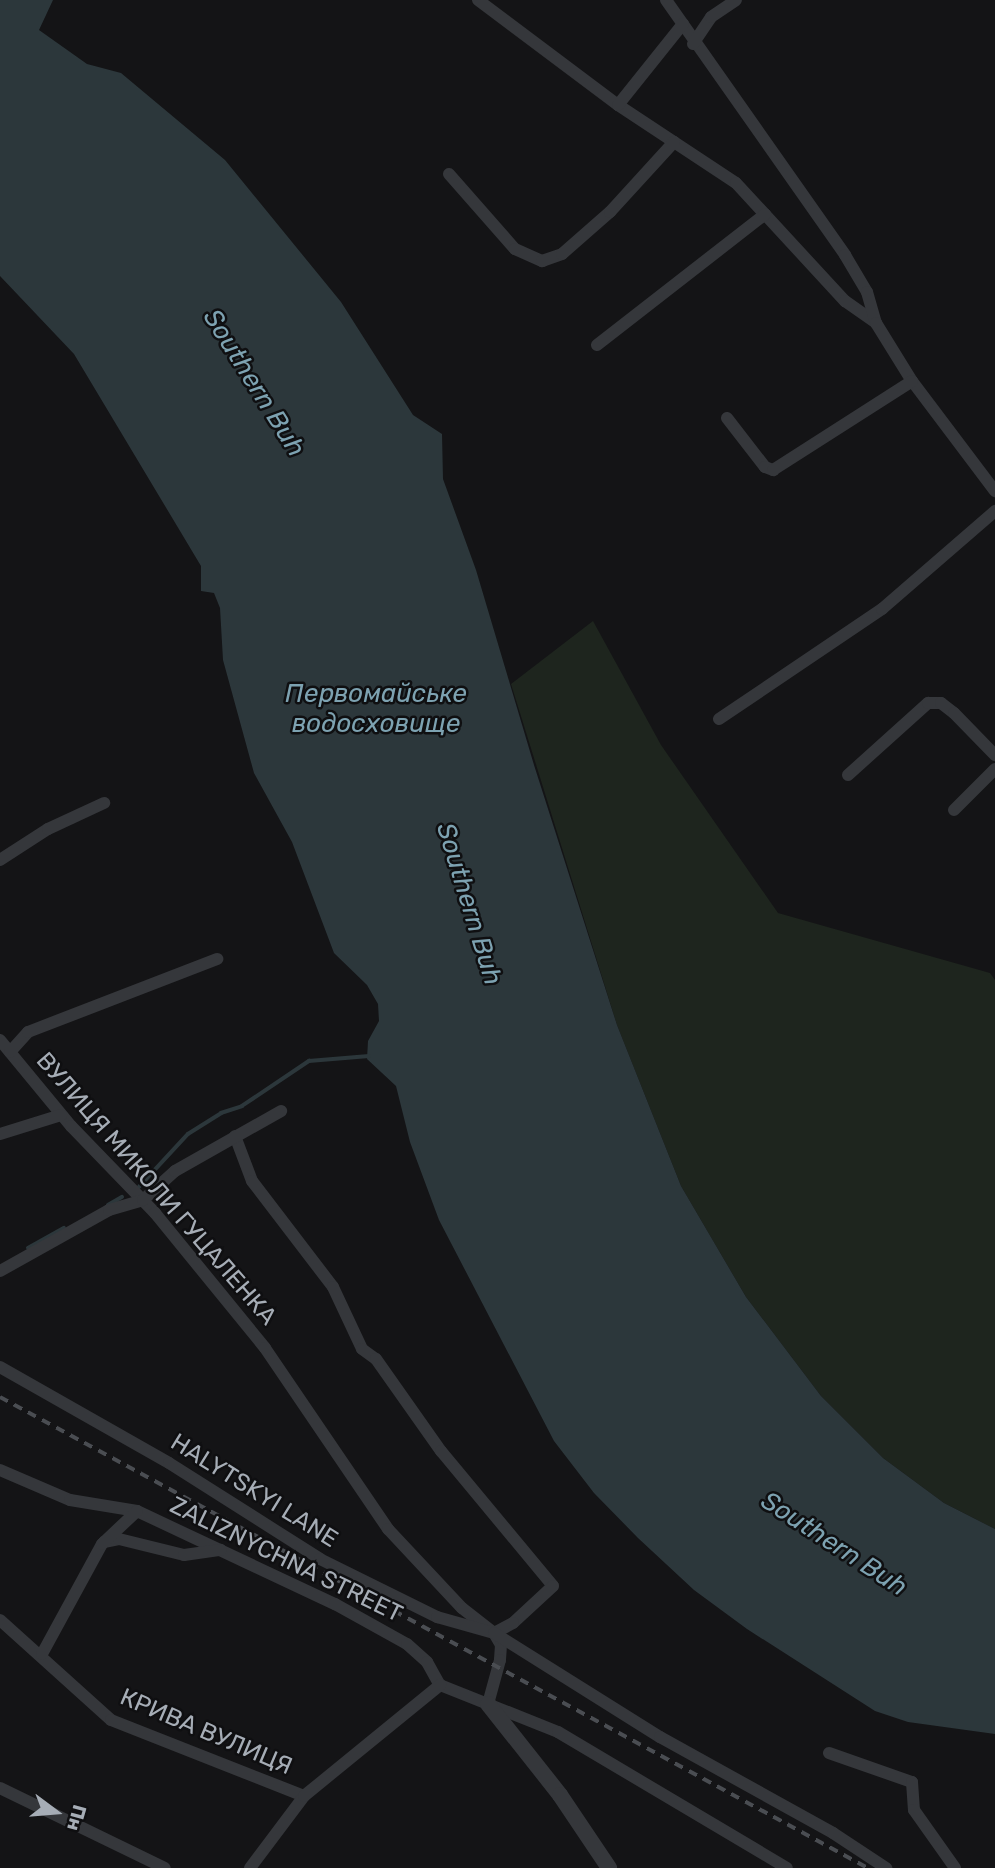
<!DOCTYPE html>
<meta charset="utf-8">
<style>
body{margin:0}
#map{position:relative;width:995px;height:1868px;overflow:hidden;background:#141416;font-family:Rubik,sans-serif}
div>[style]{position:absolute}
.green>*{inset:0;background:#1e251e}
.water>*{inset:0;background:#2c373b}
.stream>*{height:3.5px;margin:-1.75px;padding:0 1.75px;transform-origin:1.75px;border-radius:1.75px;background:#2c373b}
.minor>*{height:12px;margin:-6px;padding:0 6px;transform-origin:6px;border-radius:6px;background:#35373b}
.tertiary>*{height:16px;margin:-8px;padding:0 8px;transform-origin:8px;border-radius:8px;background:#35373b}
.rail>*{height:3.5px;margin-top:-1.75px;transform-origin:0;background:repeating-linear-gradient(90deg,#4a4d52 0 9px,transparent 0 16px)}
span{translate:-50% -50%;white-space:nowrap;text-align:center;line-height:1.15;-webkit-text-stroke:5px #0f0f11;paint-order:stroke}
.street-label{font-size:24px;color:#a6adb6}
.water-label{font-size:26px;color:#7da2b1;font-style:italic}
.north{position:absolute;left:21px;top:1777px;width:70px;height:70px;-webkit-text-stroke:5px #0f0f11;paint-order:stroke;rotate:106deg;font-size:19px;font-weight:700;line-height:28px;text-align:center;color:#a6adb6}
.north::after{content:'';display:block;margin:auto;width:24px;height:32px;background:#a6adb6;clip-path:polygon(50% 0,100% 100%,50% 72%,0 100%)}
</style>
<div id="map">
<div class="green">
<i style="clip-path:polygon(593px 621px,661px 745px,778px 913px,990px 973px,995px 980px,995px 1529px,944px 1503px,883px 1458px,821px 1396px,746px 1297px,681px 1186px,617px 1025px,511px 684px)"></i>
</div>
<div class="water">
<i style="clip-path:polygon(0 0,53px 0,39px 30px,87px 64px,121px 73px,225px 160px,341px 302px,413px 415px,442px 434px,443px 479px,476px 570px,534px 765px,617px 1025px,681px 1186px,746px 1297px,821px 1396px,883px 1458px,944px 1503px,995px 1529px,995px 1734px,908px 1722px,875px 1711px,747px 1629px,694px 1590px,638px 1538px,594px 1493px,554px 1441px,439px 1220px,410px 1142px,396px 1086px,367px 1059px,368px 1041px,379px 1021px,378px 1004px,367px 985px,334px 953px,292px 842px,254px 773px,223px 660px,220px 608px,214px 593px,201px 591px,201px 566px,74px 354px,0 276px)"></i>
</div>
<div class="stream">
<i style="left:139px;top:1187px;width:72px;rotate:-47.2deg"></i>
<i style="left:188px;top:1134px;width:39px;rotate:-32deg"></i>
<i style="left:221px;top:1113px;width:22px;rotate:-18deg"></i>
<i style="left:242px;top:1106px;width:81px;rotate:-33.9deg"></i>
<i style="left:309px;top:1061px;width:60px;rotate:-4.8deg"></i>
<i style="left:108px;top:1205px;width:16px;rotate:-30deg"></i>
<i style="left:28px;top:1248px;width:41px;rotate:-29.1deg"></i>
</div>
<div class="minor">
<i style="left:478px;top:0;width:175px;rotate:36.9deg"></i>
<i style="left:618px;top:105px;width:141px;rotate:33.5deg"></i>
<i style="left:736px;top:183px;width:161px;rotate:47.3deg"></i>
<i style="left:845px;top:301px;width:38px;rotate:35deg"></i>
<i style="left:666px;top:0;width:312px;rotate:54.9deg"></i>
<i style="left:845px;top:255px;width:43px;rotate:59.3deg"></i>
<i style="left:867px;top:292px;width:32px;rotate:74deg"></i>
<i style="left:876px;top:323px;width:68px;rotate:58.2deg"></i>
<i style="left:912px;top:381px;width:138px;rotate:53deg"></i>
<i style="left:693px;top:44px;width:32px;rotate:-56deg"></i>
<i style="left:711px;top:17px;width:30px;rotate:-34deg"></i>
<i style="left:618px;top:105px;width:104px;rotate:-51.3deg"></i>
<i style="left:449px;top:174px;width:100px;rotate:48.7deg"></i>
<i style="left:515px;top:249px;width:30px;rotate:24deg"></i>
<i style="left:542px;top:261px;width:21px;rotate:-19deg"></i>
<i style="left:562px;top:254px;width:64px;rotate:-41.2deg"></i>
<i style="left:610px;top:212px;width:95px;rotate:-47.6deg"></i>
<i style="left:597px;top:345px;width:213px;rotate:-37.9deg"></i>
<i style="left:727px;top:418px;width:62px;rotate:52.2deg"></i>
<i style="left:765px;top:467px;width:9px;rotate:21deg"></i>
<i style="left:773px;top:470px;width:165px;rotate:-32.6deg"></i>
<i style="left:719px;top:719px;width:197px;rotate:-34deg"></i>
<i style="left:882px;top:609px;width:150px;rotate:-40.9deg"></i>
<i style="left:848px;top:775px;width:108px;rotate:-42deg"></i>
<i style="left:928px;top:703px;width:13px"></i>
<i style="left:941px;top:703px;width:16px;rotate:38deg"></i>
<i style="left:954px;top:713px;width:59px;rotate:45.7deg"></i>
<i style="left:954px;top:810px;width:58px;rotate:-45deg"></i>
<i style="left:0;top:860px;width:57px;rotate:-32.9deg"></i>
<i style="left:48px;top:829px;width:62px;rotate:-24.9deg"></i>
<i style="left:0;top:1040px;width:112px;rotate:50.5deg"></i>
<i style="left:71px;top:1126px;width:121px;rotate:46deg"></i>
<i style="left:155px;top:1213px;width:174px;rotate:50.8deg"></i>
<i style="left:265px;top:1348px;width:219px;rotate:55.8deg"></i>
<i style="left:388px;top:1529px;width:108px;rotate:46.9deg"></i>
<i style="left:462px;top:1608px;width:41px;rotate:38deg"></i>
<i style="left:494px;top:1633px;width:14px;rotate:60deg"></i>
<i style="left:501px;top:1645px;width:15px;rotate:94deg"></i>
<i style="left:500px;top:1660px;width:46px;rotate:105.3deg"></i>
<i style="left:10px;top:1052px;width:27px;rotate:-48deg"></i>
<i style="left:28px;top:1032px;width:203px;rotate:-21.1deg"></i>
<i style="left:0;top:1134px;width:64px;rotate:-17.3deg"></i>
<i style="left:235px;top:1136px;width:48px;rotate:69.3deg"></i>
<i style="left:252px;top:1181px;width:133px;rotate:52.6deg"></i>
<i style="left:333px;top:1287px;width:68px;rotate:64.9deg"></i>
<i style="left:362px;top:1349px;width:17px;rotate:36deg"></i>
<i style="left:376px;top:1359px;width:113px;rotate:54.8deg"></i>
<i style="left:441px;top:1451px;width:175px;rotate:50.3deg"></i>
<i style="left:553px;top:1586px;width:54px;rotate:137.2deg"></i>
<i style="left:513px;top:1623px;width:21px;rotate:152deg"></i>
<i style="left:0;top:1271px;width:125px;rotate:-29.2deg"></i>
<i style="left:109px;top:1210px;width:35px;rotate:-16deg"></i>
<i style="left:143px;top:1200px;width:43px;rotate:-42.2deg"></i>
<i style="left:175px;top:1171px;width:122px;rotate:-29.5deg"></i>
<i style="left:0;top:1367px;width:194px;rotate:29.6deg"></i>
<i style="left:169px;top:1463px;width:179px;rotate:32.4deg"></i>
<i style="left:320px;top:1559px;width:131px;rotate:26.4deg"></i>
<i style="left:437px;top:1617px;width:59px;rotate:15.7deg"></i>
<i style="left:494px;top:1633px;width:196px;rotate:32.1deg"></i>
<i style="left:660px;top:1737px;width:198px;rotate:29deg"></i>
<i style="left:833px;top:1833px;width:64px;rotate:33.4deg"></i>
<i style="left:0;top:1470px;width:76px;rotate:23.2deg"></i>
<i style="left:70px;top:1500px;width:68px;rotate:9.3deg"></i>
<i style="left:137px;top:1511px;width:219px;rotate:25.2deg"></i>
<i style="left:335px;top:1604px;width:82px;rotate:29.1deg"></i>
<i style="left:407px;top:1644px;width:27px;rotate:42deg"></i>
<i style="left:427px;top:1662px;width:26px;rotate:61deg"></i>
<i style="left:440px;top:1685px;width:127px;rotate:21.7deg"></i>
<i style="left:558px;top:1732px;width:266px;rotate:30.7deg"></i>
<i style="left:104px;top:1542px;width:15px;rotate:-11deg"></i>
<i style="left:119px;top:1539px;width:67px;rotate:13.8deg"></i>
<i style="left:184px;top:1555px;width:37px;rotate:-8deg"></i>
<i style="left:0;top:1620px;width:149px;rotate:42deg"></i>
<i style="left:111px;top:1720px;width:207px;rotate:21.5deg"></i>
<i style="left:42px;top:1654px;width:125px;rotate:-61.4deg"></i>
<i style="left:102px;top:1544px;width:48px;rotate:-43.3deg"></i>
<i style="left:829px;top:1753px;width:88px;rotate:19.3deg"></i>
<i style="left:912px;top:1782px;width:28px;rotate:86deg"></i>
<i style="left:914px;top:1810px;width:71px;rotate:54.7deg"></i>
<i style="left:0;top:1788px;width:183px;rotate:25.9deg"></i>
<i style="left:250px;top:1868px;width:90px;rotate:-53.1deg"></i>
<i style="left:304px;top:1796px;width:176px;rotate:-39.2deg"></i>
</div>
<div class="tertiary">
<i style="left:488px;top:1704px;width:116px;rotate:51.6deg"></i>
<i style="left:560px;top:1795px;width:88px;rotate:56.1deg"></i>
</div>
<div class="rail">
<i style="left:0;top:1397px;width:988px;rotate:28.49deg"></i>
</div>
<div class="street-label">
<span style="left:156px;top:1189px;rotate:49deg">ВУЛИЦЯ МИКОЛИ ГУЦАЛЕНКА</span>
<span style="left:254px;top:1491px;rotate:32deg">HALYTSKYI LANE</span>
<span style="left:286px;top:1560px;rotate:26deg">ZALIZNYCHNA STREET</span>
<span style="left:206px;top:1732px;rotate:23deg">КРИВА ВУЛИЦЯ</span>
</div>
<div class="water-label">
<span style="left:254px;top:383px;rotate:58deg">Southern Buh</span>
<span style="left:376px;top:709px">Первомайське<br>водосховище</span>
<span style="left:469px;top:904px;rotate:73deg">Southern Buh</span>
<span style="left:834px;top:1544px;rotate:33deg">Southern Buh</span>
</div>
<div class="north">Пн</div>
</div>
